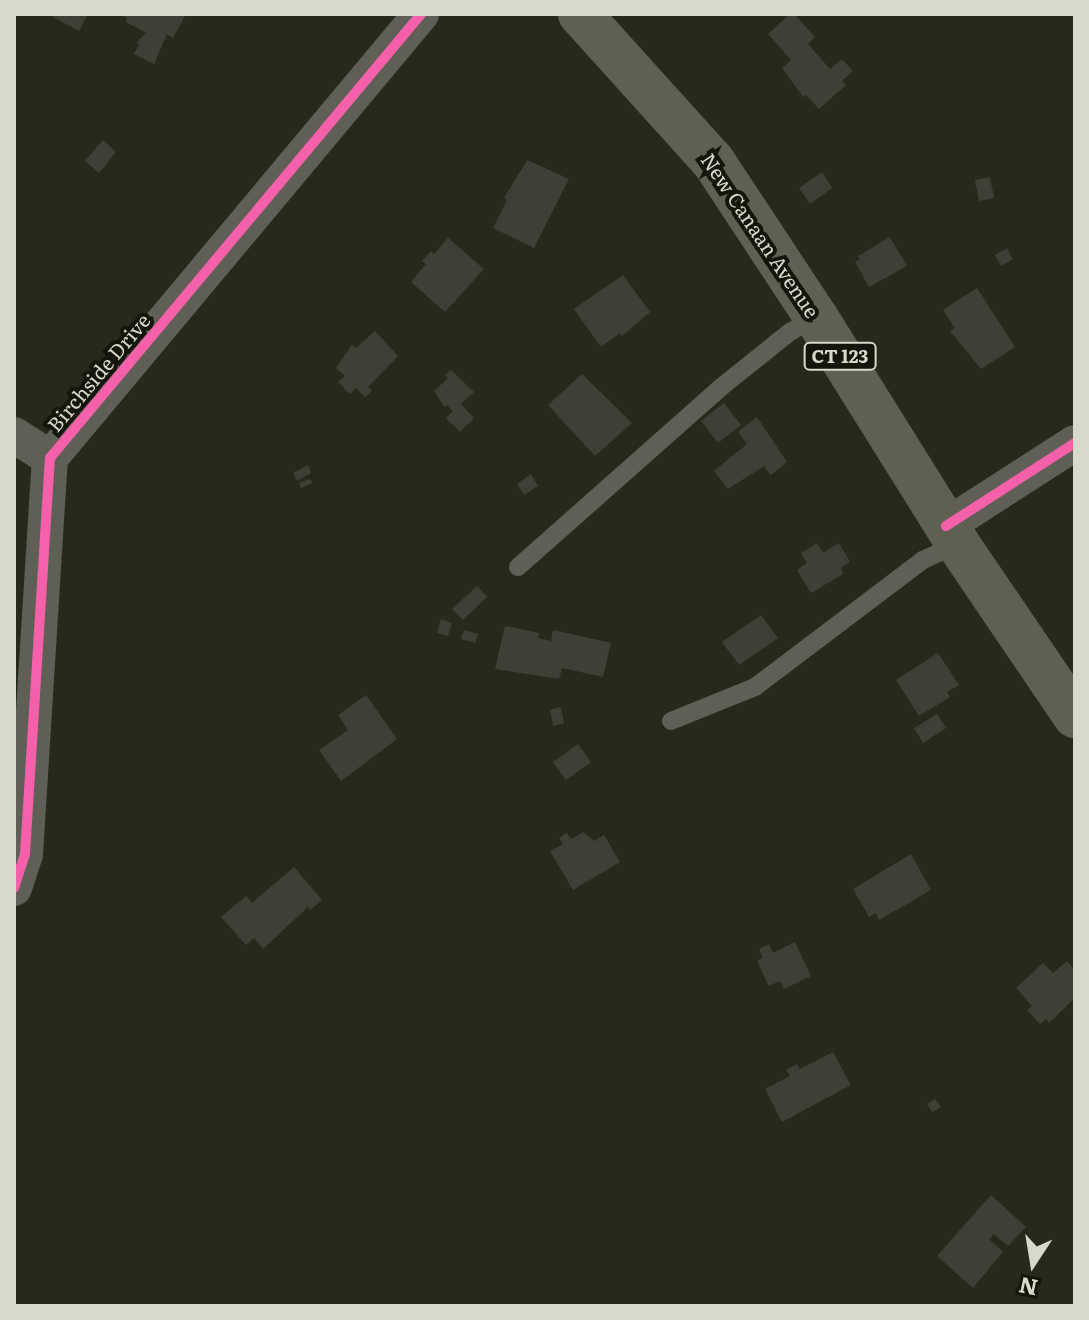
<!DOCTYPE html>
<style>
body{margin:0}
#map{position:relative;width:1089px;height:1320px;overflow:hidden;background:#28281c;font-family:Literata,serif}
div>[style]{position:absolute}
.building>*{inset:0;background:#3f3f35}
.lane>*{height:18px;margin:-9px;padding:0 9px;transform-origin:9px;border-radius:9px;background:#5f5f55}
.street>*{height:36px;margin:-18px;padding:0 18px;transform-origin:18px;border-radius:18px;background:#5f5f55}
.primary>*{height:44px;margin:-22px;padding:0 22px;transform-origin:22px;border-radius:22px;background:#5f5f52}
.cycleway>*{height:10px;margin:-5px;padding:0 5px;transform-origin:5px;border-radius:5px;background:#f560ab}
span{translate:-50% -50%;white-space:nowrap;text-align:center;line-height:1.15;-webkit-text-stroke:8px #15150b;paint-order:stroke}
.shield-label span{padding:2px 6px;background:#15150b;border:2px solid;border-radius:6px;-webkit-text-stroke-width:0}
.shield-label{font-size:18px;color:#d8d9ca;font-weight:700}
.street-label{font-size:20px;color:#d8d9ca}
.frame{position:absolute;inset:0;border:16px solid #d8d9ca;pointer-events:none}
.north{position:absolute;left:993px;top:1224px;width:80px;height:80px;-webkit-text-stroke:6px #15150b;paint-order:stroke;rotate:192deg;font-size:22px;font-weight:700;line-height:32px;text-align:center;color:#d8d9ca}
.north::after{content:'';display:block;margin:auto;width:28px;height:36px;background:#d8d9ca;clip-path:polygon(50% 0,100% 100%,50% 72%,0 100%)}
</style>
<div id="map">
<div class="building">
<i style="clip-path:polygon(54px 14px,88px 14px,79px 31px,53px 17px)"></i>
<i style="clip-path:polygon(120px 14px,186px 14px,173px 38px,167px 34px,154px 64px,134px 54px,139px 45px,136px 43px,146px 33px,126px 22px,127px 18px)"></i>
<i style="clip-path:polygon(790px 14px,794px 14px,815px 37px,808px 44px,830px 69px,842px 59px,853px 71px,842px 81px,846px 85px,819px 109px,806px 95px,803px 97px,782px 68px,791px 60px,768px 34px)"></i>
<i style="clip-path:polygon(103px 140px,116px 152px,99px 173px,85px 161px)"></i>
<i style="clip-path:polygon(527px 160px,569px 179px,534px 248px,493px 228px,507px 200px,504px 198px)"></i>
<i style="clip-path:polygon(822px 172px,832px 188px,810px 204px,799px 188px)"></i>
<i style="clip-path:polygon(990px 177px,994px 198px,979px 201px,975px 180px)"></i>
<i style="clip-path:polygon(890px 237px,907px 266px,869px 287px,855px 262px,860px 259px,858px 256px)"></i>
<i style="clip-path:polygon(448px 238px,484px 269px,445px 312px,411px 282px,426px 264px,422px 261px,431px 251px,434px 254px)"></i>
<i style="clip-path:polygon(1007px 248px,1013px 259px,1001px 266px,995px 255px)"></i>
<i style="clip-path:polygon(623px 275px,650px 312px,622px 336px,620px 333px,601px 347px,574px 309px)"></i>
<i style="clip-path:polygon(977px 288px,1015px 347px,981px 369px,950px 331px,955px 328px,943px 310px)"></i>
<i style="clip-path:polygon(375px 331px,398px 356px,368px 387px,372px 391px,365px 397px,356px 388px,350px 394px,338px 382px,345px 376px,336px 368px,352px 345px,356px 348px)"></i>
<i style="clip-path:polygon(451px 370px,474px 392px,461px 404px,474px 418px,460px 432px,446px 418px,453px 411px,447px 405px,445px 408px,434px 391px,448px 378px,445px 375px)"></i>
<i style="clip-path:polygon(582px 374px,632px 423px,595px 456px,548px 405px)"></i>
<i style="clip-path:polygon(724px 403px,741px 425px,718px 443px,701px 421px)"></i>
<i style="clip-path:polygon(757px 417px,787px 462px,771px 475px,764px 466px,728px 489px,714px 471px,747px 444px,738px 432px)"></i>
<i style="clip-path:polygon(308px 465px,311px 473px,297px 481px,293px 473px)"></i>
<i style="clip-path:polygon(531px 474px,538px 486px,524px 495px,517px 484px)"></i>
<i style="clip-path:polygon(310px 479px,312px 483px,301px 488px,299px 483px)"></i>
<i style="clip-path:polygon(817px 543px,823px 553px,839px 543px,850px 562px,841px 568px,843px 574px,811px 593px,797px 570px,807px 563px,801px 553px)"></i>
<i style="clip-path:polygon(477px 586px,487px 597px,463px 620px,452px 609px)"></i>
<i style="clip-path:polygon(761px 615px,778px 638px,739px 665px,722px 642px)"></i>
<i style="clip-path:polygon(441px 619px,452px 623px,448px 636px,437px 633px)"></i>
<i style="clip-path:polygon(505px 626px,539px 633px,538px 638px,551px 641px,553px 630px,611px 643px,603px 677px,562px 668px,559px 679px,495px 669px)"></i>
<i style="clip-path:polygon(464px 630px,478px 634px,475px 643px,461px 639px)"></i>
<i style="clip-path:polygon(938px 653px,959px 685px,947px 692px,950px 697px,919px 716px,896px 680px)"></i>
<i style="clip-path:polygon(366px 695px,397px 739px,341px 781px,319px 750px,348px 730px,338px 715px)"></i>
<i style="clip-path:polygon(561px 707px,564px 723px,553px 726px,550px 710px)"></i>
<i style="clip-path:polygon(937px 714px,946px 728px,923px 743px,914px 728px)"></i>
<i style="clip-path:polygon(578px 744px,591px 762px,566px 780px,553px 762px)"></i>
<i style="clip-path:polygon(583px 832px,594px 841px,604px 835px,620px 862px,573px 890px,550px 851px,563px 844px,559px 838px,567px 833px,571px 839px)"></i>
<i style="clip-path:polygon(911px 854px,931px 890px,879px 920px,876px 913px,869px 917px,853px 889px)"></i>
<i style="clip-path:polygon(294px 867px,322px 900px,310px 910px,308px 907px,263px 949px,254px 938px,246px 945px,221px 917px,246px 896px,252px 903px)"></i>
<i style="clip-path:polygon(795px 942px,811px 976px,784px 989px,780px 981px,769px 986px,757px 961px,763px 958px,759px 949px,769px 944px,773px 953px)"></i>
<i style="clip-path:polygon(1067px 961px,1075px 970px,1075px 998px,1049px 1023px,1046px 1019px,1040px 1024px,1027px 1010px,1032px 1006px,1016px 988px,1043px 963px,1053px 973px)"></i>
<i style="clip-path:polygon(833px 1052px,851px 1085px,782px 1122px,765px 1089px,790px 1076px,786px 1070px,797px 1064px,800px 1069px)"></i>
<i style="clip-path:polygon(935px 1099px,941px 1107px,932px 1112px,927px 1104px)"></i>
<i style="clip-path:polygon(991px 1195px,1026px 1227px,1008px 1246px,994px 1234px,989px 1239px,1003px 1252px,973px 1288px,937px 1256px)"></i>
</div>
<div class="lane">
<i style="left:518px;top:567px;width:270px;rotate:-41.5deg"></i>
<i style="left:720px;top:388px;width:90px;rotate:-38.7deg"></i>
<i style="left:790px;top:332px;width:30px;rotate:-30deg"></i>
<i style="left:671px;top:721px;width:91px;rotate:-22deg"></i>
<i style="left:755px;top:687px;width:211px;rotate:-37.1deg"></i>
<i style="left:923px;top:560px;width:38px;rotate:-25deg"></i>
</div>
<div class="street">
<i style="left:14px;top:435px;width:43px;rotate:32.6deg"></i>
<i style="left:946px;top:526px;width:153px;rotate:-32.8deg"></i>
<i style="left:14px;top:888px;width:36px;rotate:-72deg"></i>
<i style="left:25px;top:854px;width:397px;rotate:-86.4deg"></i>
<i style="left:50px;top:458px;width:579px;rotate:-50.12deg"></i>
</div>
<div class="primary">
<i style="left:580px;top:14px;width:198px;rotate:47.9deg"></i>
<i style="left:713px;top:161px;width:187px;rotate:56.6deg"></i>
<i style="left:816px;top:317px;width:268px;rotate:58deg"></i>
<i style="left:958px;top:544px;width:208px;rotate:55.8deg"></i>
</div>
<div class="cycleway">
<i style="left:946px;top:526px;width:153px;rotate:-32.8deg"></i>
<i style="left:14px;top:888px;width:36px;rotate:-72deg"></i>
<i style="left:25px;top:854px;width:397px;rotate:-86.4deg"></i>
<i style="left:50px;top:458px;width:579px;rotate:-50.12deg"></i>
</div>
<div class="shield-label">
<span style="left:840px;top:356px">CT 123</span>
</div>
<div class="street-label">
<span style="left:761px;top:235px;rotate:56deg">New Canaan Avenue</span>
<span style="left:98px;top:372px;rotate:-50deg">Birchside Drive</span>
</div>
<div class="frame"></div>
<div class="north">N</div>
</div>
